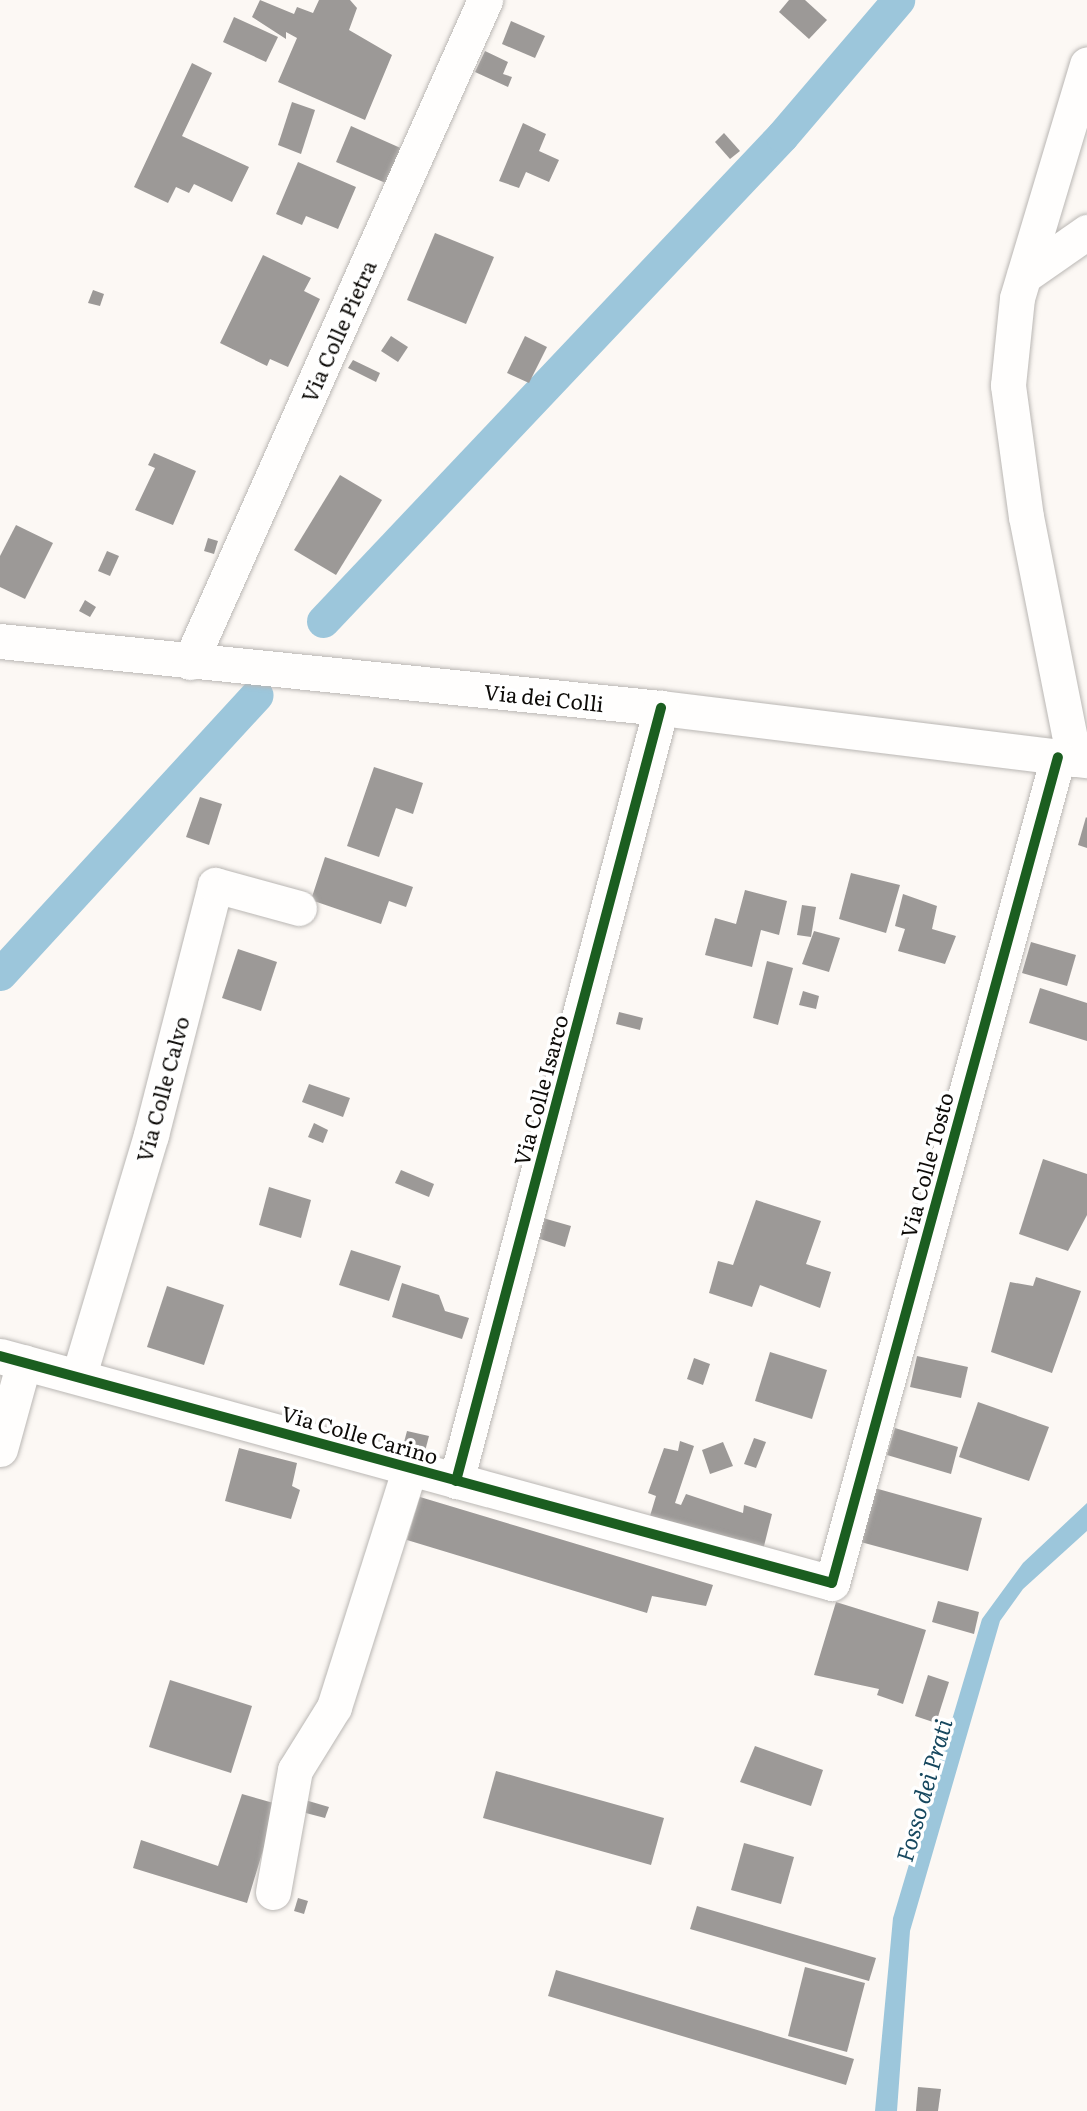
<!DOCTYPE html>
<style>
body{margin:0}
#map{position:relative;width:1087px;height:2111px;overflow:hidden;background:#fcf8f4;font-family:Literata,serif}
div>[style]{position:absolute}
.water>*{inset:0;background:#9cc6db}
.canal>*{height:33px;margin:-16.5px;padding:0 16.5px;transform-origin:16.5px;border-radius:16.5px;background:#9cc6db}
.building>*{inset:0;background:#9c9997}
.roads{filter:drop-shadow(0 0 2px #bab7b4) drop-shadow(0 0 2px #bab7b4)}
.minor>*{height:35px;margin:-17.5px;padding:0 17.5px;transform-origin:17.5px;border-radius:17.5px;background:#fffefd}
.cycleway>*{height:10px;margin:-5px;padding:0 5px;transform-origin:5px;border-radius:5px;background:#1b5e20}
span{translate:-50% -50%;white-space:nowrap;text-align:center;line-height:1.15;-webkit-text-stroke:7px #fff;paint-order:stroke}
.street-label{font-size:21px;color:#0d0b08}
.water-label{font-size:23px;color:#17485f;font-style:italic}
</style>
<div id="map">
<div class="water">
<i style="clip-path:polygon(1087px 1503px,1087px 1531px,1023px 1589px,1000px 1621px,910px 1931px,897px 2111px,875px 2111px,893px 1918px,982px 1619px,1023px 1563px)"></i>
</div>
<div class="canal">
<i style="left:323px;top:621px;width:668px;rotate:-46.58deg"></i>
<i style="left:782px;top:136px;width:179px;rotate:-49.5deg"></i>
<i style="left:0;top:974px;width:379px;rotate:-47.4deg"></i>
</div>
<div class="building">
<i style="clip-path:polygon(260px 0,294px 14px,297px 7px,313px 13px,319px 0,350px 0,357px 8px,349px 30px,392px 55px,365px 120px,278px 82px,297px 38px,286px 32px,286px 39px,252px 17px)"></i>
<i style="clip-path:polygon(789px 0,805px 0,827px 20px,809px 39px,779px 12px)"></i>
<i style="clip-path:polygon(234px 17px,278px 37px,266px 62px,223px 42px)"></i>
<i style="clip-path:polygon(511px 21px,545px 36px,535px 58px,502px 44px)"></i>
<i style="clip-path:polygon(485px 51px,508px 62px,503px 74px,512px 77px,508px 87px,475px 72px)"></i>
<i style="clip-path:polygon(192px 63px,212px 73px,182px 136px,249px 167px,232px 202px,194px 184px,189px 193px,176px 187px,168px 203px,134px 187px)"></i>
<i style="clip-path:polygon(292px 102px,315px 110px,301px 154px,278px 145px)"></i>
<i style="clip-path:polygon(523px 123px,546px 134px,539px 151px,559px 160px,549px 182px,526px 172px,519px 188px,499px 181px)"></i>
<i style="clip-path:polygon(351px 126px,405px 150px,388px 184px,336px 162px)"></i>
<i style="clip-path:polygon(724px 133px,740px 151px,730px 159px,715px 142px)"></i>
<i style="clip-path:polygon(298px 162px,356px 187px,338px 229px,306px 216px,302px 225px,276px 214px)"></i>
<i style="clip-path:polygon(435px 233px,494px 257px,466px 324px,407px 300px)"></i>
<i style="clip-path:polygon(263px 255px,311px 278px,304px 291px,320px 299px,288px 367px,270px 359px,267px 366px,220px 343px)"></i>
<i style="clip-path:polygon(93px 290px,104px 294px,100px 306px,88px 303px)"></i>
<i style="clip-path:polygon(391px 336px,408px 347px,398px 362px,381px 351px)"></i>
<i style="clip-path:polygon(525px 336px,547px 347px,529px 383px,507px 373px)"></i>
<i style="clip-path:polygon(353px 360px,380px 373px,376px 382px,348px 368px)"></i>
<i style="clip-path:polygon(154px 453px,196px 471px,173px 525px,135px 510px,155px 468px,148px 465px)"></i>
<i style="clip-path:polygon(340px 475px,382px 500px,336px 575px,294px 550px)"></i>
<i style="clip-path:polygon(16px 525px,53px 543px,25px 599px,0 587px,0 556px)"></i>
<i style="clip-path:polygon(208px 538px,218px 541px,214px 554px,204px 551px)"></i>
<i style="clip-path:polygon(107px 551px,119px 556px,110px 576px,98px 571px)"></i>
<i style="clip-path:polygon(85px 600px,96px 607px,90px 617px,79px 611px)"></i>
<i style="clip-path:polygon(374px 767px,423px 783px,413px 814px,396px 808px,379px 857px,347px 846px)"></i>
<i style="clip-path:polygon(200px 797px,222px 804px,209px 845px,186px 837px)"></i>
<i style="clip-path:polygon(1086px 817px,1087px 818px,1087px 848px,1078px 845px)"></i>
<i style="clip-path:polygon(325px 857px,413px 887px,406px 907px,389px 901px,381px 924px,311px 900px)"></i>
<i style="clip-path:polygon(851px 873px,900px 885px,886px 933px,839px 919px)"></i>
<i style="clip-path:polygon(745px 890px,787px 901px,779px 935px,761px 930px,752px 967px,705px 955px,715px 918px,736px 924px)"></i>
<i style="clip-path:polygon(903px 894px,937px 906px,932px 929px,956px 936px,945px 964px,898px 951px,905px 929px,895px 926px)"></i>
<i style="clip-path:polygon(802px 905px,816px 907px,811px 937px,797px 935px)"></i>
<i style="clip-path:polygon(814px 931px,840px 938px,829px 972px,802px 964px)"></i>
<i style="clip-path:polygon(1031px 942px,1076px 955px,1067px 986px,1022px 973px)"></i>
<i style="clip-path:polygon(238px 949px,277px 962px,261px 1011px,222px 998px)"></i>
<i style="clip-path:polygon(767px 961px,793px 968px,778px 1025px,753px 1018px)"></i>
<i style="clip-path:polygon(1040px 988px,1087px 1003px,1087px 1041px,1029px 1023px)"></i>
<i style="clip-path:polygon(803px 991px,819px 996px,816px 1009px,799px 1005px)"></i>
<i style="clip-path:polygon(619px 1012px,643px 1018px,640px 1030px,616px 1024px)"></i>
<i style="clip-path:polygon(309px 1084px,350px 1098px,343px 1117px,302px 1102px)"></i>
<i style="clip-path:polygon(314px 1123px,328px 1130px,323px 1143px,308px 1137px)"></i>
<i style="clip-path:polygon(1043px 1159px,1087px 1174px,1087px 1215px,1068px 1251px,1019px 1234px)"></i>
<i style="clip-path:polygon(401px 1170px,434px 1184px,429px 1197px,395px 1183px)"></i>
<i style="clip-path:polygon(269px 1187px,311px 1200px,301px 1238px,259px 1225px)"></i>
<i style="clip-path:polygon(756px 1200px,821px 1221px,806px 1264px,831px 1272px,820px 1308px,760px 1285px,752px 1307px,709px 1293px,718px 1261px,733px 1265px)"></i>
<i style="clip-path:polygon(543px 1218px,571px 1226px,565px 1247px,537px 1238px)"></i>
<i style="clip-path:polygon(351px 1250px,401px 1266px,389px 1301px,339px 1285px)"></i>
<i style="clip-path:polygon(1036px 1277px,1081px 1291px,1052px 1373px,991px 1352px,1010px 1282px,1033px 1286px)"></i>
<i style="clip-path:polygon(402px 1283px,439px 1295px,445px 1311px,469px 1318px,462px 1339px,392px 1317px)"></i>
<i style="clip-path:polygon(167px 1286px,224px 1305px,204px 1365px,147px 1347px)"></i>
<i style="clip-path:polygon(770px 1352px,827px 1370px,812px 1419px,755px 1401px)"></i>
<i style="clip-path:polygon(917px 1356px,968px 1367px,961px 1398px,910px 1387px)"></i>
<i style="clip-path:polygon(694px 1358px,710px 1364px,703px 1385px,687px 1379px)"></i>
<i style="clip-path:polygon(978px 1402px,1049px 1427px,1029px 1481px,959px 1457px)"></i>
<i style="clip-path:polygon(895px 1428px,958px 1447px,951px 1474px,887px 1455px)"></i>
<i style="clip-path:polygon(407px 1431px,429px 1436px,424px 1455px,402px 1450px)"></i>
<i style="clip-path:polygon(754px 1438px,766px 1442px,756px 1468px,744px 1464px)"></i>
<i style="clip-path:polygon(680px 1441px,694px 1446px,675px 1503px,681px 1505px,686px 1494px,743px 1513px,744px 1505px,772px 1514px,763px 1550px,650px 1516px,656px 1496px,648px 1493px,664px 1448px,678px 1451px)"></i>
<i style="clip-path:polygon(723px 1442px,733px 1466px,710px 1474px,702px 1450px)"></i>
<i style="clip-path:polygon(239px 1448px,297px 1463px,292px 1486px,300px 1490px,291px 1519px,225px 1501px)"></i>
<i style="clip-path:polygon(871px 1487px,982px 1518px,968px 1571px,857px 1541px)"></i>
<i style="clip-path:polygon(420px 1497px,713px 1585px,706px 1606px,652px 1596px,647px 1613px,407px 1540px)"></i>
<i style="clip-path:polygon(938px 1601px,979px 1612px,974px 1634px,932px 1622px)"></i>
<i style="clip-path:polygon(836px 1602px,926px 1630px,903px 1704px,877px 1695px,879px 1689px,814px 1675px)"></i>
<i style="clip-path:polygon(928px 1675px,949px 1682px,936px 1723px,915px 1716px)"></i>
<i style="clip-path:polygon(170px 1680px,252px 1706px,231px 1773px,149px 1747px)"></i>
<i style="clip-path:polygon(755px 1746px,823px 1770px,811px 1806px,740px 1782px)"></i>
<i style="clip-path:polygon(496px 1771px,664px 1818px,651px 1865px,483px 1818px)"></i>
<i style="clip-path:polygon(242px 1794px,277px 1804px,247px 1903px,133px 1868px,141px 1840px,218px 1866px)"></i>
<i style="clip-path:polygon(305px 1800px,329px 1807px,325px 1818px,302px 1812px)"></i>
<i style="clip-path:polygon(744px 1843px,794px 1857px,781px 1904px,731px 1890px)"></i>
<i style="clip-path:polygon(298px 1898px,308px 1901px,304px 1914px,294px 1911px)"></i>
<i style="clip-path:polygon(697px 1906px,876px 1958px,869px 1981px,690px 1929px)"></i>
<i style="clip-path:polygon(805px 1967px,865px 1983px,847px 2052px,788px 2036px)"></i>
<i style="clip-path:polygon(556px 1970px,854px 2059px,846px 2085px,548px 1996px)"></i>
<i style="clip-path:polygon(918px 2087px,941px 2089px,938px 2111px,916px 2111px)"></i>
</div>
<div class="roads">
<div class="minor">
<i style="left:1024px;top:276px;width:77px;rotate:-34.9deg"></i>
<i style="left:0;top:641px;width:664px;rotate:5.79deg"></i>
<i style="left:661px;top:708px;width:429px;rotate:7deg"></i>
<i style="left:190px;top:662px;width:725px;rotate:-65.98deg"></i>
<i style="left:1074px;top:759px;width:247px;rotate:-101.2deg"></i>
<i style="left:1026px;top:517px;width:133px;rotate:-97.8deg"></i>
<i style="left:1008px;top:385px;width:87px;rotate:-84.1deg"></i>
<i style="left:1017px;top:298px;width:244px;rotate:-73.3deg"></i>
<i style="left:0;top:1356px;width:862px;rotate:15.26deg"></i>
<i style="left:832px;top:1583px;width:856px;rotate:-74.7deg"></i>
<i style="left:79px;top:1375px;width:251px;rotate:-73.3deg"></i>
<i style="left:151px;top:1135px;width:258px;rotate:-75.6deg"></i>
<i style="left:215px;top:885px;width:87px;rotate:15.3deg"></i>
<i style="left:0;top:1449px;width:90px;rotate:-74.6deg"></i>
<i style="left:456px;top:1481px;width:800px;rotate:-75.15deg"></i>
<i style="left:273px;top:1892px;width:124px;rotate:-79.8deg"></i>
<i style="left:295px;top:1770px;width:74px;rotate:-58.2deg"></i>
<i style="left:334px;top:1707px;width:251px;rotate:-72.4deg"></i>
</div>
</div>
<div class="cycleway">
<i style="left:0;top:1356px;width:862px;rotate:15.26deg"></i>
<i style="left:832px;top:1583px;width:856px;rotate:-74.7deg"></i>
<i style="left:456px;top:1481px;width:800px;rotate:-75.15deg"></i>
</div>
<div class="street-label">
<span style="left:338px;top:331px;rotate:-66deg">Via Colle Pietra</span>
<span style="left:544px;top:697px;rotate:6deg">Via dei Colli</span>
<span style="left:162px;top:1089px;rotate:-75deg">Via Colle Calvo</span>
<span style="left:540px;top:1090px;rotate:-75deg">Via Colle Isarco</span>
<span style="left:926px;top:1165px;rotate:-75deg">Via Colle Tosto</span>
<span style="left:360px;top:1434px;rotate:16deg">Via Colle Carino</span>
</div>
<div class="water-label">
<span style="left:923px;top:1790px;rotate:-74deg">Fosso dei Prati</span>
</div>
</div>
